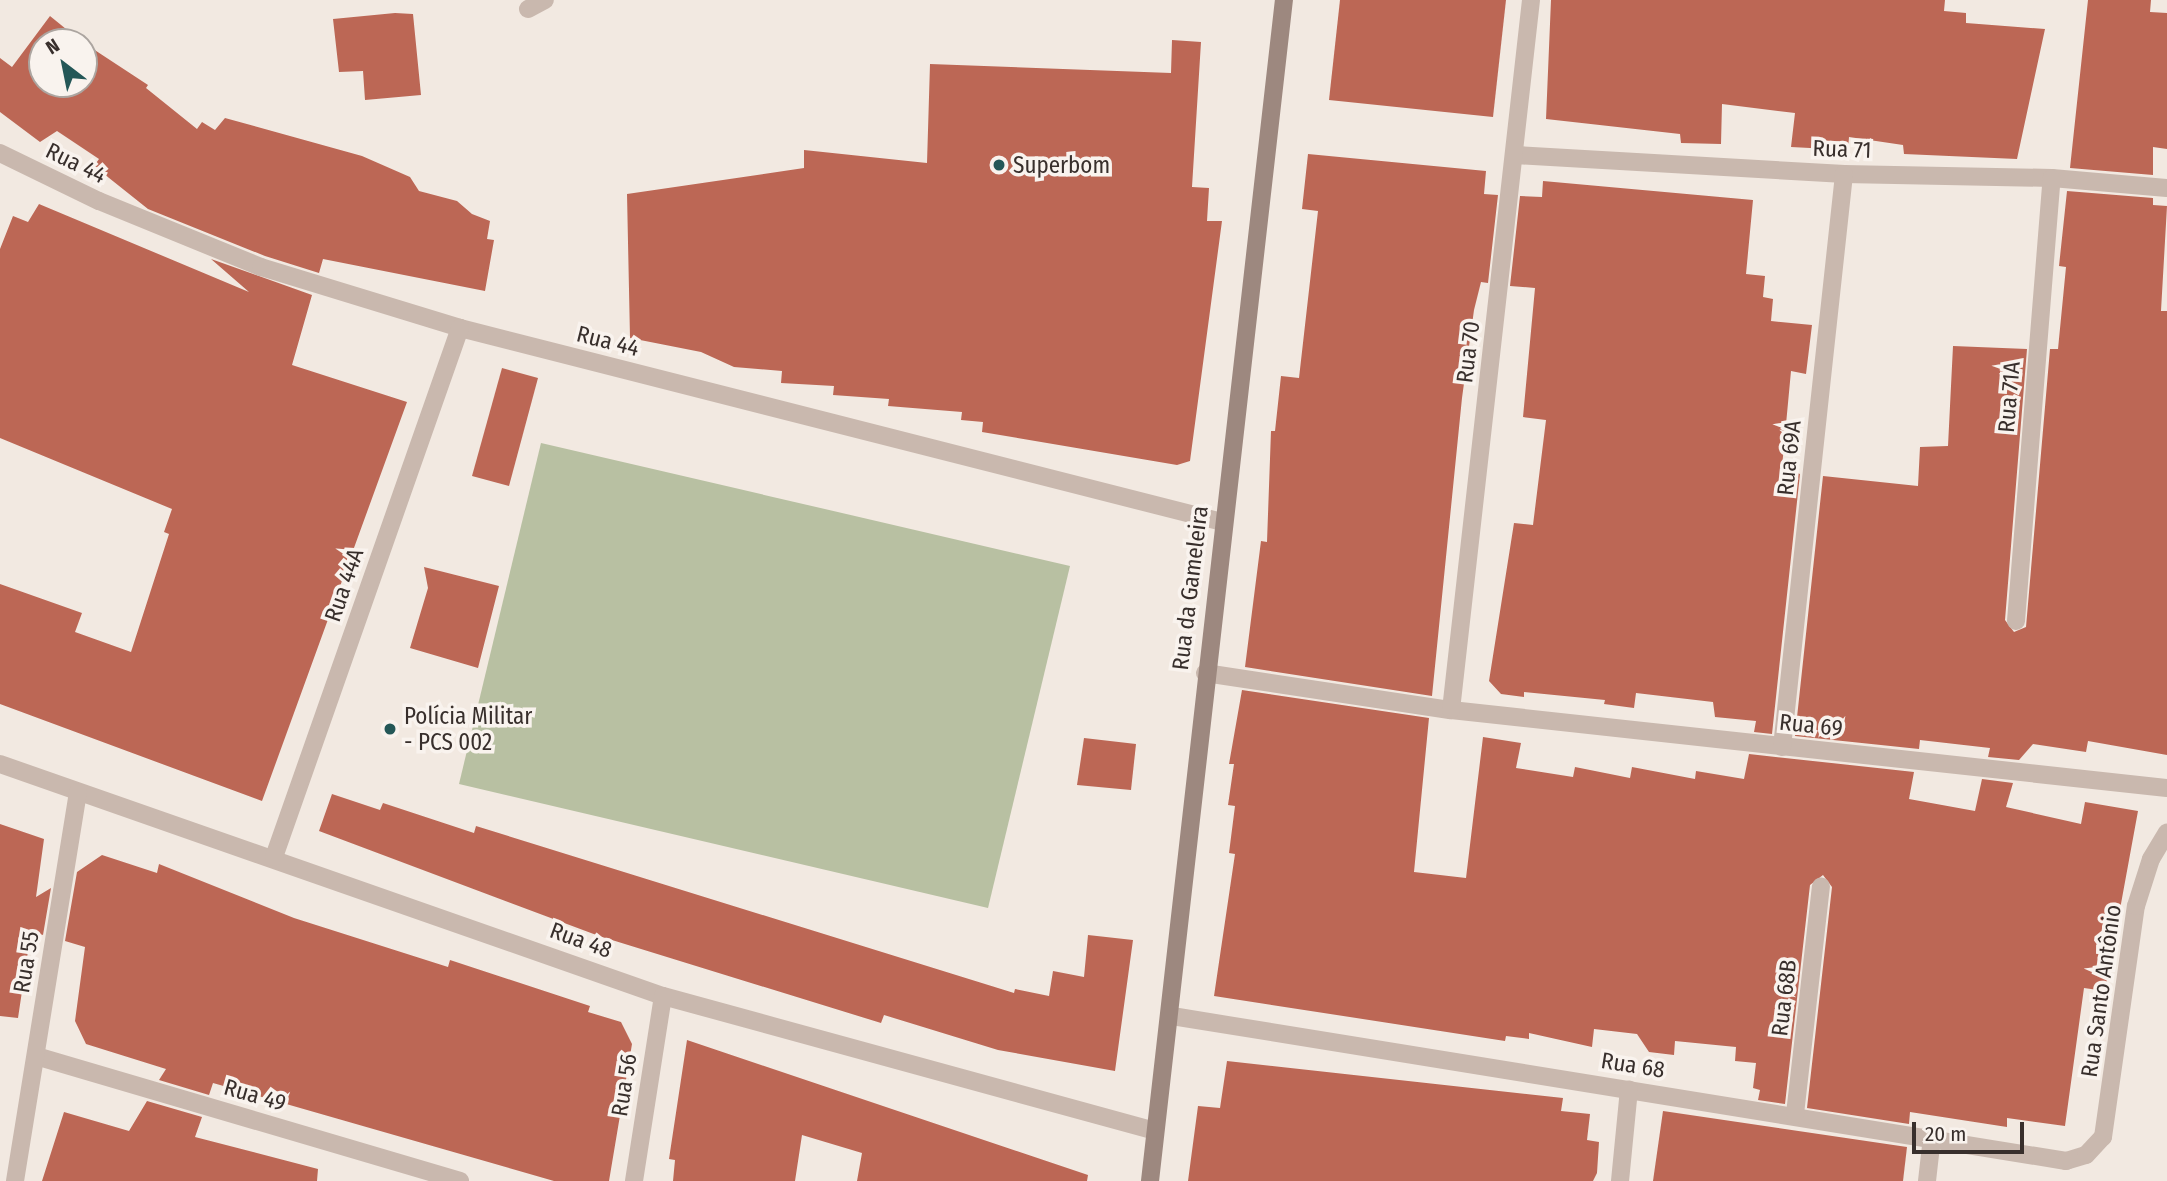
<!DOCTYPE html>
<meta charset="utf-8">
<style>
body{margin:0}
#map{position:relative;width:2167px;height:1181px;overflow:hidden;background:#f2e9e1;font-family:"Fira Sans Condensed",sans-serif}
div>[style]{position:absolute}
.green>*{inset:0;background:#b8c0a2}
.building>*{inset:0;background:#bc6755}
.street>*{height:18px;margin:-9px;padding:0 9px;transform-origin:9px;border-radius:9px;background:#c9b8ae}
.secondary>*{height:18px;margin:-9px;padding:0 9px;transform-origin:9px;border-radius:9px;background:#9d887f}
.dots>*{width:19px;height:19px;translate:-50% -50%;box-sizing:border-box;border:4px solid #f9f3ee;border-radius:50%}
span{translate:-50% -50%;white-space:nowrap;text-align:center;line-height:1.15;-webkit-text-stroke:7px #f9f3ee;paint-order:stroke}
.street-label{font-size:23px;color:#382f2c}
.poi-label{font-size:23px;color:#382f2c}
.left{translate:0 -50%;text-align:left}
.north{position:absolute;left:28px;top:28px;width:70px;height:70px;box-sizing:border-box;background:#f9f3ee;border:2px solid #aca5a0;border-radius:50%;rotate:328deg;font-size:19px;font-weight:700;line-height:28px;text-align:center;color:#382f2c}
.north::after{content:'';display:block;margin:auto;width:24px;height:32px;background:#245757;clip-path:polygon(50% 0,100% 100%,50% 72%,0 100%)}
.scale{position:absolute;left:1912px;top:1122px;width:112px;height:32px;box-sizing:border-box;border:4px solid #382f2c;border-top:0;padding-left:9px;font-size:21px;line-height:24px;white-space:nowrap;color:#382f2c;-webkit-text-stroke:5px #f9f3ee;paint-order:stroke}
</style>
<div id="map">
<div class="green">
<i style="clip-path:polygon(541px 443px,1070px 566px,988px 908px,459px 784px)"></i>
</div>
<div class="building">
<i style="clip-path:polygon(1340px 0,1506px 0,1493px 117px,1329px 100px)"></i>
<i style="clip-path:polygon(1551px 0,1945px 0,1944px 11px,1966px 13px,1966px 23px,2045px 29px,2017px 159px,1904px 154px,1903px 145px,1849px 137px,1848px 150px,1791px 147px,1795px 113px,1722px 104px,1721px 144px,1681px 143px,1680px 134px,1546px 119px)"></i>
<i style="clip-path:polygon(2088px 0,2151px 0,2150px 12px,2167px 13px,2167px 149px,2153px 147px,2153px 175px,2070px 168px)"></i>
<i style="clip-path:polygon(395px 13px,413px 14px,421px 95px,365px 100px,363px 71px,339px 72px,333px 19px)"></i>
<i style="clip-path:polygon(50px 16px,82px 42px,42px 42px,42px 84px,84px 84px,84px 43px,148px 85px,146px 88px,197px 129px,202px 122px,215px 130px,225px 118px,362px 156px,410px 177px,419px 191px,457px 201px,472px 214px,490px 221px,487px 239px,494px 240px,485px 291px,323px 259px,319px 273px,265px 256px,148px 209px,94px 166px,99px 159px,57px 131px,40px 142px,0 112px,0 58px,12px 67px)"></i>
<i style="clip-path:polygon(1172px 40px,1201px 42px,1192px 187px,1209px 188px,1207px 221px,1222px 221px,1190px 461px,1177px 465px,982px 432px,983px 422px,961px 420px,962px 412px,888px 406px,889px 399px,833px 395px,834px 386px,781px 383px,782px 371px,734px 367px,701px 352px,630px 338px,627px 194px,804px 168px,804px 150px,927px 163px,930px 64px,1171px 73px)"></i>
<i style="clip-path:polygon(1308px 154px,1486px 171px,1484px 194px,1498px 195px,1488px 283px,1481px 282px,1474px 310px,1462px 398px,1432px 696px,1245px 667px,1261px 541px,1267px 542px,1271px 431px,1275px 431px,1281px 376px,1299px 378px,1318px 211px,1302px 209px)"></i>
<i style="clip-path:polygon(1543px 181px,1753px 200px,1746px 274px,1765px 276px,1763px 297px,1773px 299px,1771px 321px,1812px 325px,1806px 374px,1791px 371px,1782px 467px,1800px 474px,1772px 734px,1754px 732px,1756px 721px,1715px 717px,1713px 702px,1636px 693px,1634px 708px,1604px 704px,1605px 700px,1524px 692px,1524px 697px,1501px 694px,1489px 681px,1514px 523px,1533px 525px,1546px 420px,1523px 417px,1535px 288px,1510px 286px,1520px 196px,1542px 197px)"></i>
<i style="clip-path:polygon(2067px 191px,2153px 198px,2153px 205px,2167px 206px,2161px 311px,2167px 311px,2167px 755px,2088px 741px,2086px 752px,2033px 744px,2019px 760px,1988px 757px,1990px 748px,1920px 740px,1919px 749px,1795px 736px,1823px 476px,1918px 486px,1920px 447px,1948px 446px,1953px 346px,2027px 349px,2005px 620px,2014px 632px,2026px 627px,2050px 349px,2058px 349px,2066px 267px,2059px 266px)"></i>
<i style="clip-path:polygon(39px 204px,249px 292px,211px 259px,312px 295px,292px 365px,407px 402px,262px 801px,0 704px,0 584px,82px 613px,75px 632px,131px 652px,169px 534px,164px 532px,172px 509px,0 438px,0 249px,13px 216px,28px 222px)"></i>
<i style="clip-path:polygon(502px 368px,538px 378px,509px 486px,472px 476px)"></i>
<i style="clip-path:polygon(424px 567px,499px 586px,478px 668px,410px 648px,428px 588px)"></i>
<i style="clip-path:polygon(1242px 690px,1429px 718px,1414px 872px,1466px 878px,1483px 737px,1521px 743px,1516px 768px,1573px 777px,1575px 767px,1630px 778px,1632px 767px,1695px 779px,1696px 771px,1744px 779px,1749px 754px,1914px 772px,1909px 799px,1975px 811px,1982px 779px,2013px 783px,2006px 807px,2081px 824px,2085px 802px,2138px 811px,2105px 991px,2084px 988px,2065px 1126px,2007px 1118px,2007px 1127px,1910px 1112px,1909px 1124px,1807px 1108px,1832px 887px,1823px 875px,1810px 885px,1785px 1104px,1758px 1100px,1760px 1090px,1753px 1088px,1756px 1063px,1735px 1061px,1736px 1047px,1675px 1041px,1674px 1055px,1649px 1052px,1637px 1034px,1594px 1029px,1592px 1047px,1529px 1033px,1529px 1039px,1506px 1036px,1505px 1041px,1214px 996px,1235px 854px,1229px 853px,1235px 806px,1228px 805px,1234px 764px,1229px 764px)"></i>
<i style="clip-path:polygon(1084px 738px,1136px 744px,1131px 790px,1077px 785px)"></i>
<i style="clip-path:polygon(332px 794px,380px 810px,383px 803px,474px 833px,476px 826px,1014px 993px,1015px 989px,1049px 996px,1053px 971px,1084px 977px,1088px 935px,1133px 940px,1115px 1071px,998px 1050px,884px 1015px,881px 1023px,599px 936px,319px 831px)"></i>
<i style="clip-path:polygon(0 824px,44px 839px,36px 897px,51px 888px,43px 935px,31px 931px,18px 1018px,0 1016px)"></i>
<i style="clip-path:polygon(102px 855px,157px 873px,159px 864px,294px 918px,448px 967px,450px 960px,590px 1006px,588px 1012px,621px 1022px,632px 1044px,609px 1181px,554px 1181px,213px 1083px,209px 1095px,159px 1080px,166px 1069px,86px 1044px,75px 1021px,85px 947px,65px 941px,77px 872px)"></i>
<i style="clip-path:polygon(687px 1040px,1088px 1175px,1087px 1181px,857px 1181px,862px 1153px,802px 1135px,795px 1181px,673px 1181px,675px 1160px,669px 1159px)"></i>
<i style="clip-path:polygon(1227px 1061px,1563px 1098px,1561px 1111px,1590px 1114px,1587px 1140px,1599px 1142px,1597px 1173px,1593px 1181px,1188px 1181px,1198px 1106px,1220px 1108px)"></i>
<i style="clip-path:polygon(147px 1101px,202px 1117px,195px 1137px,318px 1169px,317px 1181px,42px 1181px,64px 1112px,129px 1131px)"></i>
<i style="clip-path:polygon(1663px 1111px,1907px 1147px,1903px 1181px,1653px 1181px)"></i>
</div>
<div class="street">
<i style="left:528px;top:9px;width:19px;rotate:-28deg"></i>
<i style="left:0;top:153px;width:110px;rotate:25.9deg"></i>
<i style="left:99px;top:201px;width:175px;rotate:22.2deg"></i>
<i style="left:261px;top:267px;width:208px;rotate:17deg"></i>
<i style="left:460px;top:328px;width:786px;rotate:14.28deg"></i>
<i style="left:1515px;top:155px;width:330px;rotate:3.3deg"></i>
<i style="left:1844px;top:174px;width:208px;rotate:1.1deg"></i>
<i style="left:2052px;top:178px;width:115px;rotate:5deg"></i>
<i style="left:2016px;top:621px;width:444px;rotate:-85.4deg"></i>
<i style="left:1205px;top:673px;width:249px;rotate:8.6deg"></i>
<i style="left:1451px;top:710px;width:720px;rotate:6.22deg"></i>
<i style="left:1451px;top:710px;width:714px;rotate:-83.57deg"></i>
<i style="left:1782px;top:747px;width:576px;rotate:-83.82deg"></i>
<i style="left:0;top:764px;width:702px;rotate:19.29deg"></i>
<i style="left:663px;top:996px;width:510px;rotate:15.34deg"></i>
<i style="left:274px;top:857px;width:561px;rotate:-70.63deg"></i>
<i style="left:1172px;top:1016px;width:906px;rotate:9.21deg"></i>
<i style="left:2066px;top:1161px;width:21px;rotate:-17deg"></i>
<i style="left:2086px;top:1155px;width:25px;rotate:-47deg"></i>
<i style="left:2103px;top:1137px;width:233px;rotate:-81.9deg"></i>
<i style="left:2136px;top:906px;width:49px;rotate:-72.3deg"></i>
<i style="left:2151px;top:859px;width:31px;rotate:-59deg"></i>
<i style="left:36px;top:1056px;width:442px;rotate:16.4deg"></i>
<i style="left:1795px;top:1114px;width:229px;rotate:-83.5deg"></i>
<i style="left:15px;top:1181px;width:394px;rotate:-80.8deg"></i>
<i style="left:634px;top:1181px;width:187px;rotate:-81.1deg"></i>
<i style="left:1620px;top:1181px;width:92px;rotate:-84.4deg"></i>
<i style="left:1927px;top:1181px;width:44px;rotate:-83.5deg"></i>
</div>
<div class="secondary">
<i style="left:1150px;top:1181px;width:1189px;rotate:-83.53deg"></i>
</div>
<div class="dots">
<i style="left:999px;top:165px;background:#245757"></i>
<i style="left:390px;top:729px;background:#245757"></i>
</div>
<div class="street-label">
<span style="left:1842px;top:149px;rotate:2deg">Rua 71</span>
<span style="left:76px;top:163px;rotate:26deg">Rua 44</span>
<span style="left:608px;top:341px;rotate:14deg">Rua 44</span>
<span style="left:1468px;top:352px;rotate:-83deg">Rua 70</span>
<span style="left:2009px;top:397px;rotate:-85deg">Rua 71A</span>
<span style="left:1789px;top:458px;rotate:-84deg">Rua 69A</span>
<span style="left:344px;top:585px;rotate:-71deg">Rua 44A</span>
<span style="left:1190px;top:588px;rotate:-83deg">Rua da Gameleira</span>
<span style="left:1811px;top:725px;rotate:6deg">Rua 69</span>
<span style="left:581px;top:940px;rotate:20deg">Rua 48</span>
<span style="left:26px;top:962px;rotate:-81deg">Rua 55</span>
<span style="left:2101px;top:991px;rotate:-82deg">Rua Santo Antônio</span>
<span style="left:1784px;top:998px;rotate:-83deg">Rua 68B</span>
<span style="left:1633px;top:1065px;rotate:9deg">Rua 68</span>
<span style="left:624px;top:1085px;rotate:-81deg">Rua 56</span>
<span style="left:255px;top:1095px;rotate:16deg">Rua 49</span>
</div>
<div class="poi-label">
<span class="left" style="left:1013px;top:165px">Superbom</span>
<span class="left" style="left:404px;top:729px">Polícia Militar<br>- PCS 002</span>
</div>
<div class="north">N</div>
<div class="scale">20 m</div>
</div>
